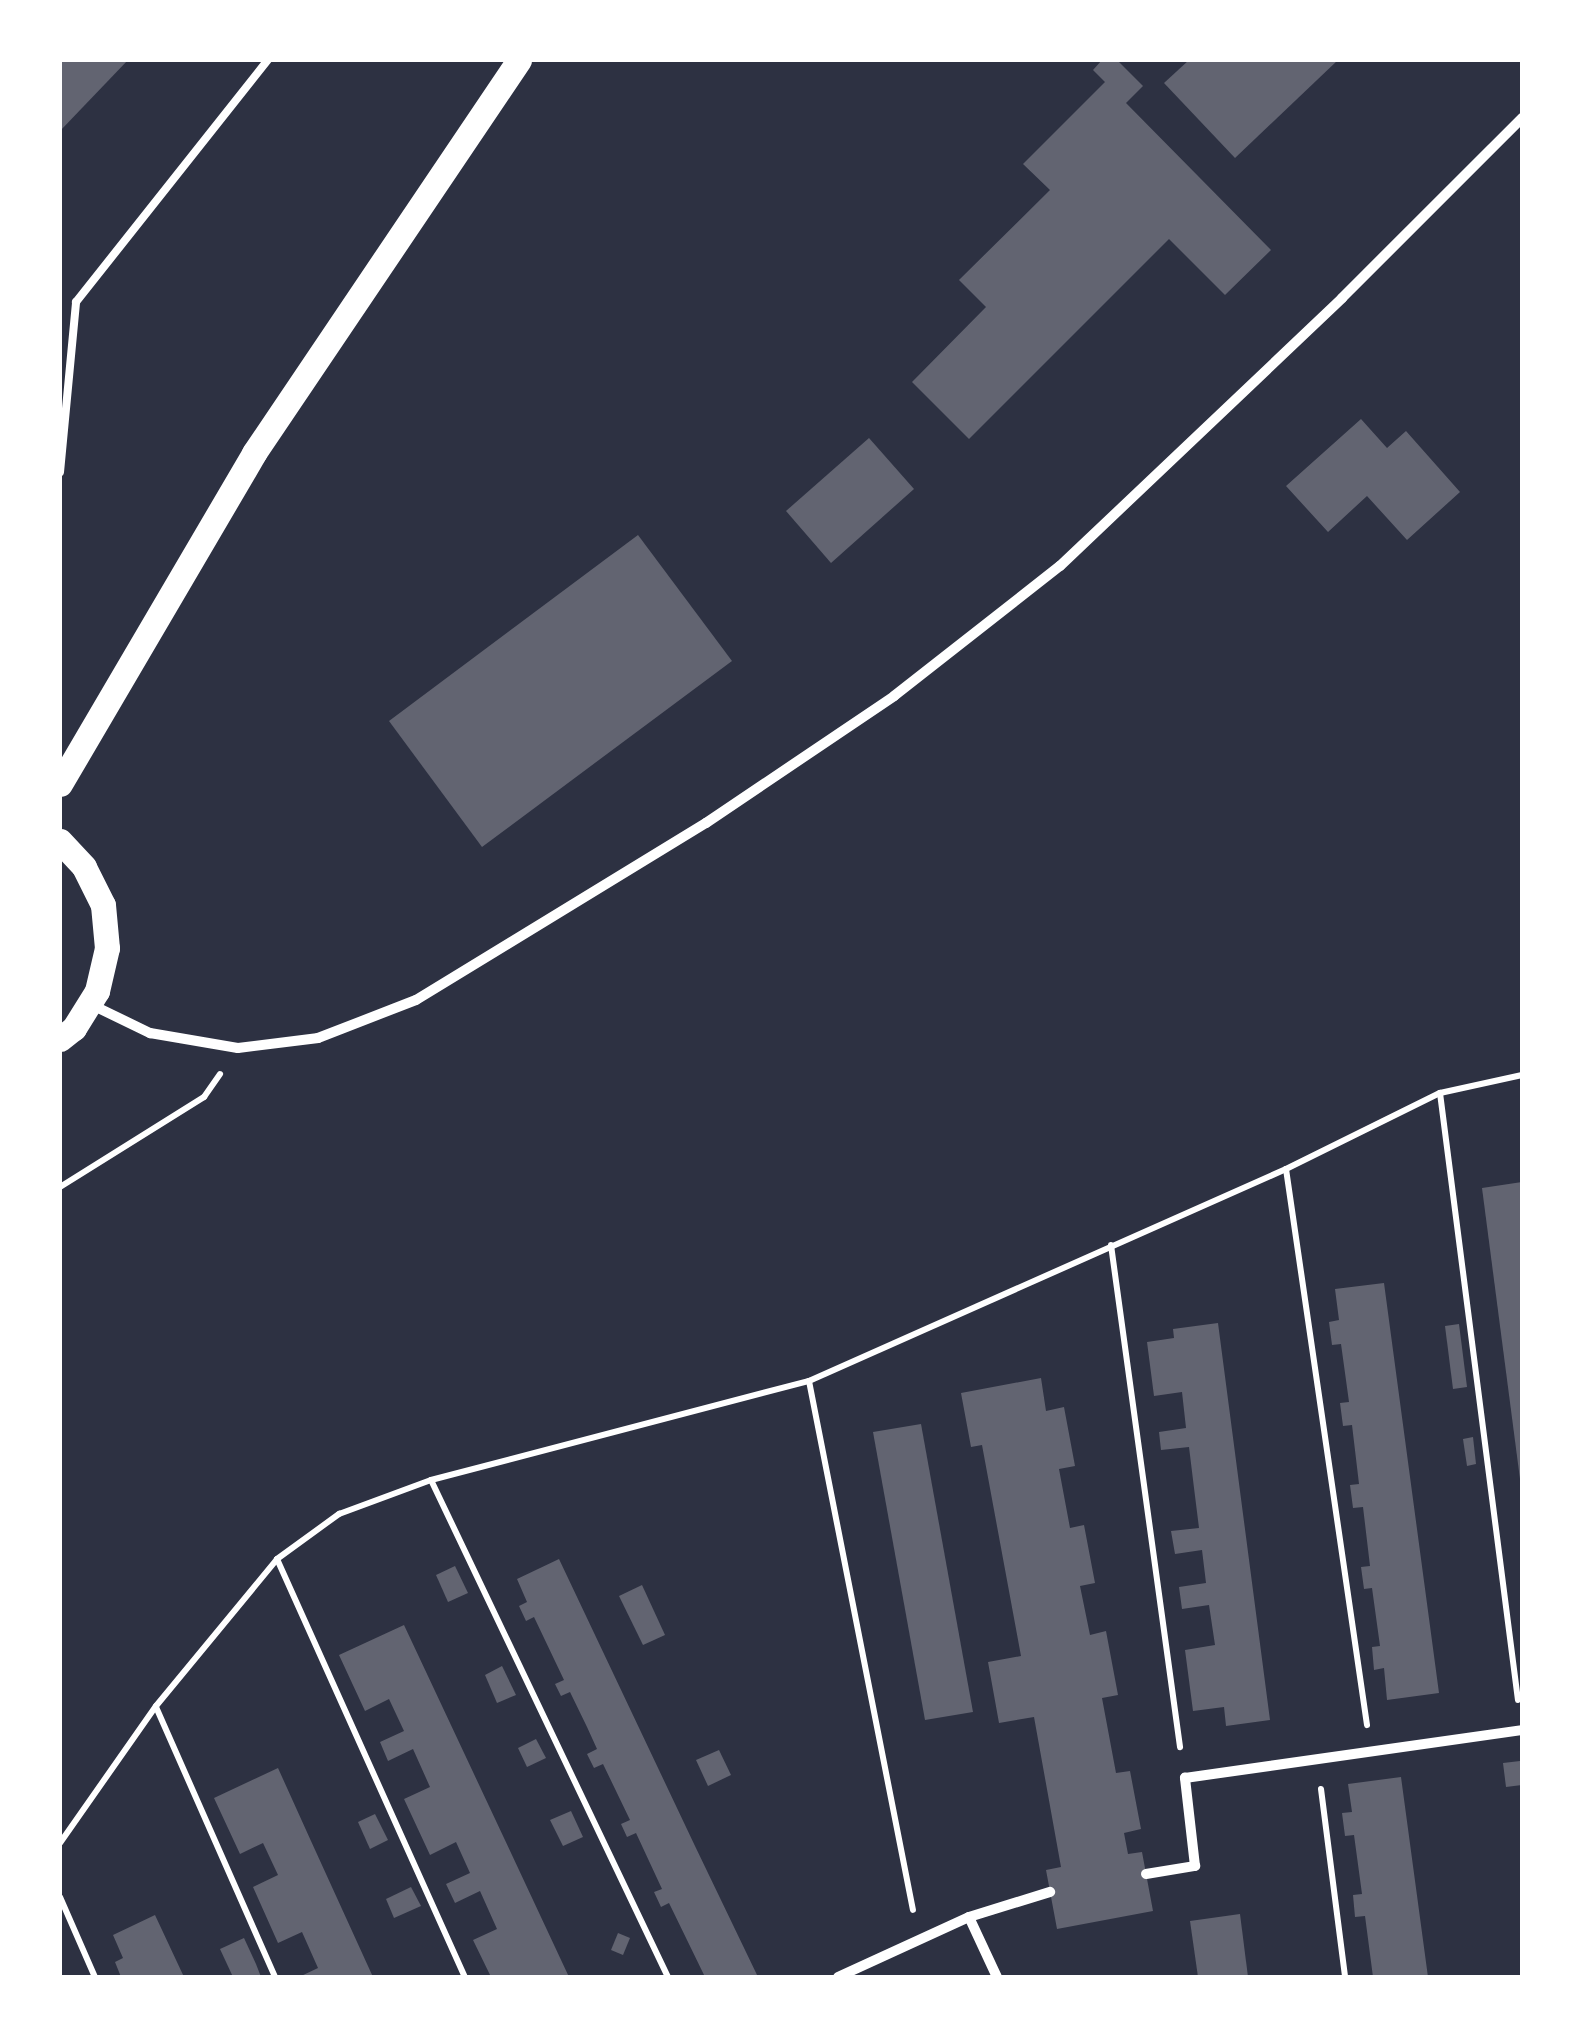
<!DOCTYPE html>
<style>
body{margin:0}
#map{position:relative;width:1582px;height:2037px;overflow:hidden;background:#2d3142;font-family:"Open Sans",sans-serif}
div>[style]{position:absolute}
.building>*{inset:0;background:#626471}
.path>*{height:6px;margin:-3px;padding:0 3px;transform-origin:3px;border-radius:3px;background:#fff}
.service>*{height:8px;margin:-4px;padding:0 4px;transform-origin:4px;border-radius:4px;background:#fff}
.minor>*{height:10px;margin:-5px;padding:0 5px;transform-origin:5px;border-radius:5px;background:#fff}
.primary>*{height:25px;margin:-12.5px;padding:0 12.5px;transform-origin:12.5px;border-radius:12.5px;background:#fff}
span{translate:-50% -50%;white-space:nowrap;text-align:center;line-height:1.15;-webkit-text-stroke:8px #fff;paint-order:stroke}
.frame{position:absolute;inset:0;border:62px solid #fff;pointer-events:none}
</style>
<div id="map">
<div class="building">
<i style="clip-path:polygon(60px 60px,128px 60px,60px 131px)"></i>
<i style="clip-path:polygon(1102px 60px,1117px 60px,1143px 86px,1126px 103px,1271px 250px,1225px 295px,1169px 239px,969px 439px,912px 382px,986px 307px,959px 280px,1050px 190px,1023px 164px,1105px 82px,1093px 70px)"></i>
<i style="clip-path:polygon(1189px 60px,1338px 60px,1235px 158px,1164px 83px)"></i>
<i style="clip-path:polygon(1361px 419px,1387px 448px,1406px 431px,1460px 492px,1407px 540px,1367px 496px,1328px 532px,1286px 486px)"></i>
<i style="clip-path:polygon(869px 438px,914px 489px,831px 563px,786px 511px)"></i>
<i style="clip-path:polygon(638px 535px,732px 661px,482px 847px,389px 721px)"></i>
<i style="clip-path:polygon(1522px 1182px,1522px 1479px,1520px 1479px,1482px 1188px)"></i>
<i style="clip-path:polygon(1384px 1283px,1439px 1693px,1387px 1700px,1384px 1668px,1374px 1670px,1372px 1647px,1380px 1646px,1372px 1588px,1364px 1589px,1361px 1567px,1370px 1566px,1363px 1507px,1353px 1508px,1350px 1485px,1359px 1484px,1352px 1425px,1343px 1426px,1340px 1403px,1349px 1402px,1341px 1344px,1332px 1345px,1329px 1322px,1339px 1320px,1335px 1289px)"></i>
<i style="clip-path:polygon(1218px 1323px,1270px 1720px,1226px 1726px,1224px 1707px,1193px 1711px,1185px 1650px,1215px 1645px,1209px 1605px,1182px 1609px,1179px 1587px,1206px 1583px,1202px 1550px,1175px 1554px,1171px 1531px,1199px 1528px,1194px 1488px,1189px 1447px,1161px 1450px,1159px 1432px,1186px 1428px,1182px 1392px,1154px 1396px,1147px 1342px,1174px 1338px,1173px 1329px)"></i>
<i style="clip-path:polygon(1459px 1324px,1467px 1387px,1453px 1389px,1445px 1326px)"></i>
<i style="clip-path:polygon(1041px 1378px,1046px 1411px,1064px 1407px,1075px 1466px,1059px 1469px,1070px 1528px,1084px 1525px,1095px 1583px,1080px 1586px,1090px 1635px,1106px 1631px,1118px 1695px,1102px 1698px,1116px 1773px,1130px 1771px,1141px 1829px,1124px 1833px,1128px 1854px,1142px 1852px,1153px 1911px,1057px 1929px,1046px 1870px,1061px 1867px,1034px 1717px,999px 1723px,988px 1662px,1021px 1656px,982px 1445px,971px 1447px,961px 1393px)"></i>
<i style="clip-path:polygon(921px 1424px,973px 1712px,925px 1720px,873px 1432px)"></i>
<i style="clip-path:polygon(1473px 1437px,1476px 1464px,1467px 1466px,1463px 1439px)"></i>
<i style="clip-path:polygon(559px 1559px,695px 1846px,758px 1977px,705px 1977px,669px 1903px,661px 1907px,654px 1892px,662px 1889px,636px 1833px,627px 1837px,621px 1824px,630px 1820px,603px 1764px,594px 1768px,587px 1754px,597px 1749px,587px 1727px,570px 1692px,561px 1696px,555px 1684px,564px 1680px,534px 1617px,526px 1621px,519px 1606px,527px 1602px,517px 1579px)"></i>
<i style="clip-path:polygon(455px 1566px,468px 1593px,448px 1602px,436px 1575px)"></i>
<i style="clip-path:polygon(642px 1585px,665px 1635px,643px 1645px,619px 1596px)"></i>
<i style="clip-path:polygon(404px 1625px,504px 1838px,569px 1977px,491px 1977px,473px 1940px,497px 1929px,480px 1891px,455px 1903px,446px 1884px,470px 1873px,456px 1842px,430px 1855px,404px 1799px,430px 1787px,413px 1749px,388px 1761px,380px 1742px,404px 1731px,389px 1699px,365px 1711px,339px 1655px)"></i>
<i style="clip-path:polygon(502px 1666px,516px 1695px,497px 1703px,485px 1675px)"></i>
<i style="clip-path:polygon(536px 1739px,546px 1758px,527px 1767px,518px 1748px)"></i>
<i style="clip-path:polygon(719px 1750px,731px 1775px,708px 1786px,696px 1760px)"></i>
<i style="clip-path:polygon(1520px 1761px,1522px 1785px,1506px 1787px,1503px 1763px)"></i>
<i style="clip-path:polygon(278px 1768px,311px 1841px,373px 1977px,299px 1977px,318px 1968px,302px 1932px,278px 1943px,253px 1887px,278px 1875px,263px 1843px,240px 1854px,214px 1798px)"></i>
<i style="clip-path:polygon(1401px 1777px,1428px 1977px,1373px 1977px,1365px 1916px,1355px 1917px,1353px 1895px,1362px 1894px,1354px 1835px,1345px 1836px,1342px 1813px,1352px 1812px,1348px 1784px)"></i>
<i style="clip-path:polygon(571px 1811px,583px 1837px,563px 1846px,550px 1820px)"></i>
<i style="clip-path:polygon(375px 1814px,388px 1840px,370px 1849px,358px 1822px)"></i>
<i style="clip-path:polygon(411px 1887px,421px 1906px,394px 1918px,386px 1899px)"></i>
<i style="clip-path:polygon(1240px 1914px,1248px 1977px,1198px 1977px,1190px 1921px)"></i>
<i style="clip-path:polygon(155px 1915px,184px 1977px,121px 1977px,115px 1962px,123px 1958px,113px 1935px)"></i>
<i style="clip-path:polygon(618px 1933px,630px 1938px,623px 1955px,611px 1950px)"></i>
<i style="clip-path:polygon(244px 1938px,256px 1964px,261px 1977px,233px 1977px,220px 1949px)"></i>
</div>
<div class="path">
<i style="left:1440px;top:1093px;width:612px;rotate:82.68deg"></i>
<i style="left:1286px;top:1169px;width:562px;rotate:81.71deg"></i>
<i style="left:60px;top:1187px;width:170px;rotate:-32deg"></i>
<i style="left:204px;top:1097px;width:28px;rotate:-55deg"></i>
<i style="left:1111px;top:1245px;width:507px;rotate:82.17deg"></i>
<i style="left:809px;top:1381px;width:539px;rotate:78.88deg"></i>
<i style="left:431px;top:1480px;width:551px;rotate:64.51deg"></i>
<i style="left:277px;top:1559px;width:458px;rotate:65.8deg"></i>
<i style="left:156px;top:1707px;width:295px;rotate:66.2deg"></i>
<i style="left:1321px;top:1789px;width:190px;rotate:82.7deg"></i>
<i style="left:60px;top:1843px;width:167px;rotate:-55deg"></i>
<i style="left:156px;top:1706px;width:190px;rotate:-50.5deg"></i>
<i style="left:277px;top:1559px;width:77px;rotate:-36deg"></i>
<i style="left:339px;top:1514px;width:98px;rotate:-20.3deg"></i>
<i style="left:431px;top:1480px;width:391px;rotate:-14.7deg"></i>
<i style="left:809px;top:1381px;width:522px;rotate:-23.96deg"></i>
<i style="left:1286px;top:1169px;width:172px;rotate:-26.3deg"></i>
<i style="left:1440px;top:1093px;width:84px;rotate:-12.4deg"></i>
<i style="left:60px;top:1897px;width:87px;rotate:66.4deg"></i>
</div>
<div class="service">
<i style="left:60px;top:472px;width:171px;rotate:-84.6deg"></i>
<i style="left:76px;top:302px;width:309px;rotate:-51.6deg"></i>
</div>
<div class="minor">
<i style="left:90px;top:1004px;width:67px;rotate:25.8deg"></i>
<i style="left:150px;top:1033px;width:89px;rotate:9.7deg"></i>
<i style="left:238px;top:1048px;width:81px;rotate:-7.1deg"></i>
<i style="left:318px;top:1038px;width:105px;rotate:-21.2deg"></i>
<i style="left:416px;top:1000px;width:340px;rotate:-31.4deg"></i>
<i style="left:706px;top:823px;width:227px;rotate:-34deg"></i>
<i style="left:894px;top:696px;width:211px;rotate:-38.1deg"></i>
<i style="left:1060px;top:566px;width:389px;rotate:-43.5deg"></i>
<i style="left:1342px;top:298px;width:255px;rotate:-45deg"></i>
<i style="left:1146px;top:1874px;width:50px;rotate:-9.3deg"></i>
<i style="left:1195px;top:1866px;width:89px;rotate:-96.5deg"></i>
<i style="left:1185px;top:1778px;width:340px;rotate:-8.1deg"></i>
<i style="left:969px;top:1917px;width:66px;rotate:65deg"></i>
<i style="left:838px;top:1977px;width:144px;rotate:-24.6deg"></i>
<i style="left:969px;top:1917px;width:85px;rotate:-17.2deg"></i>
</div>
<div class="primary">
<i style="left:60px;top:784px;width:384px;rotate:-59.6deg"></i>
<i style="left:254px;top:453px;width:474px;rotate:-56deg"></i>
<i style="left:60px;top:841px;width:35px;rotate:47deg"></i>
<i style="left:84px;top:867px;width:42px;rotate:63.4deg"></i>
<i style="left:103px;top:905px;width:43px;rotate:84.7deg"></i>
<i style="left:107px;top:948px;width:44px;rotate:103.1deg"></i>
<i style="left:97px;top:991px;width:44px;rotate:121.9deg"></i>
<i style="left:74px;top:1028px;width:18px;rotate:142deg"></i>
</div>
<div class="frame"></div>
</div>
